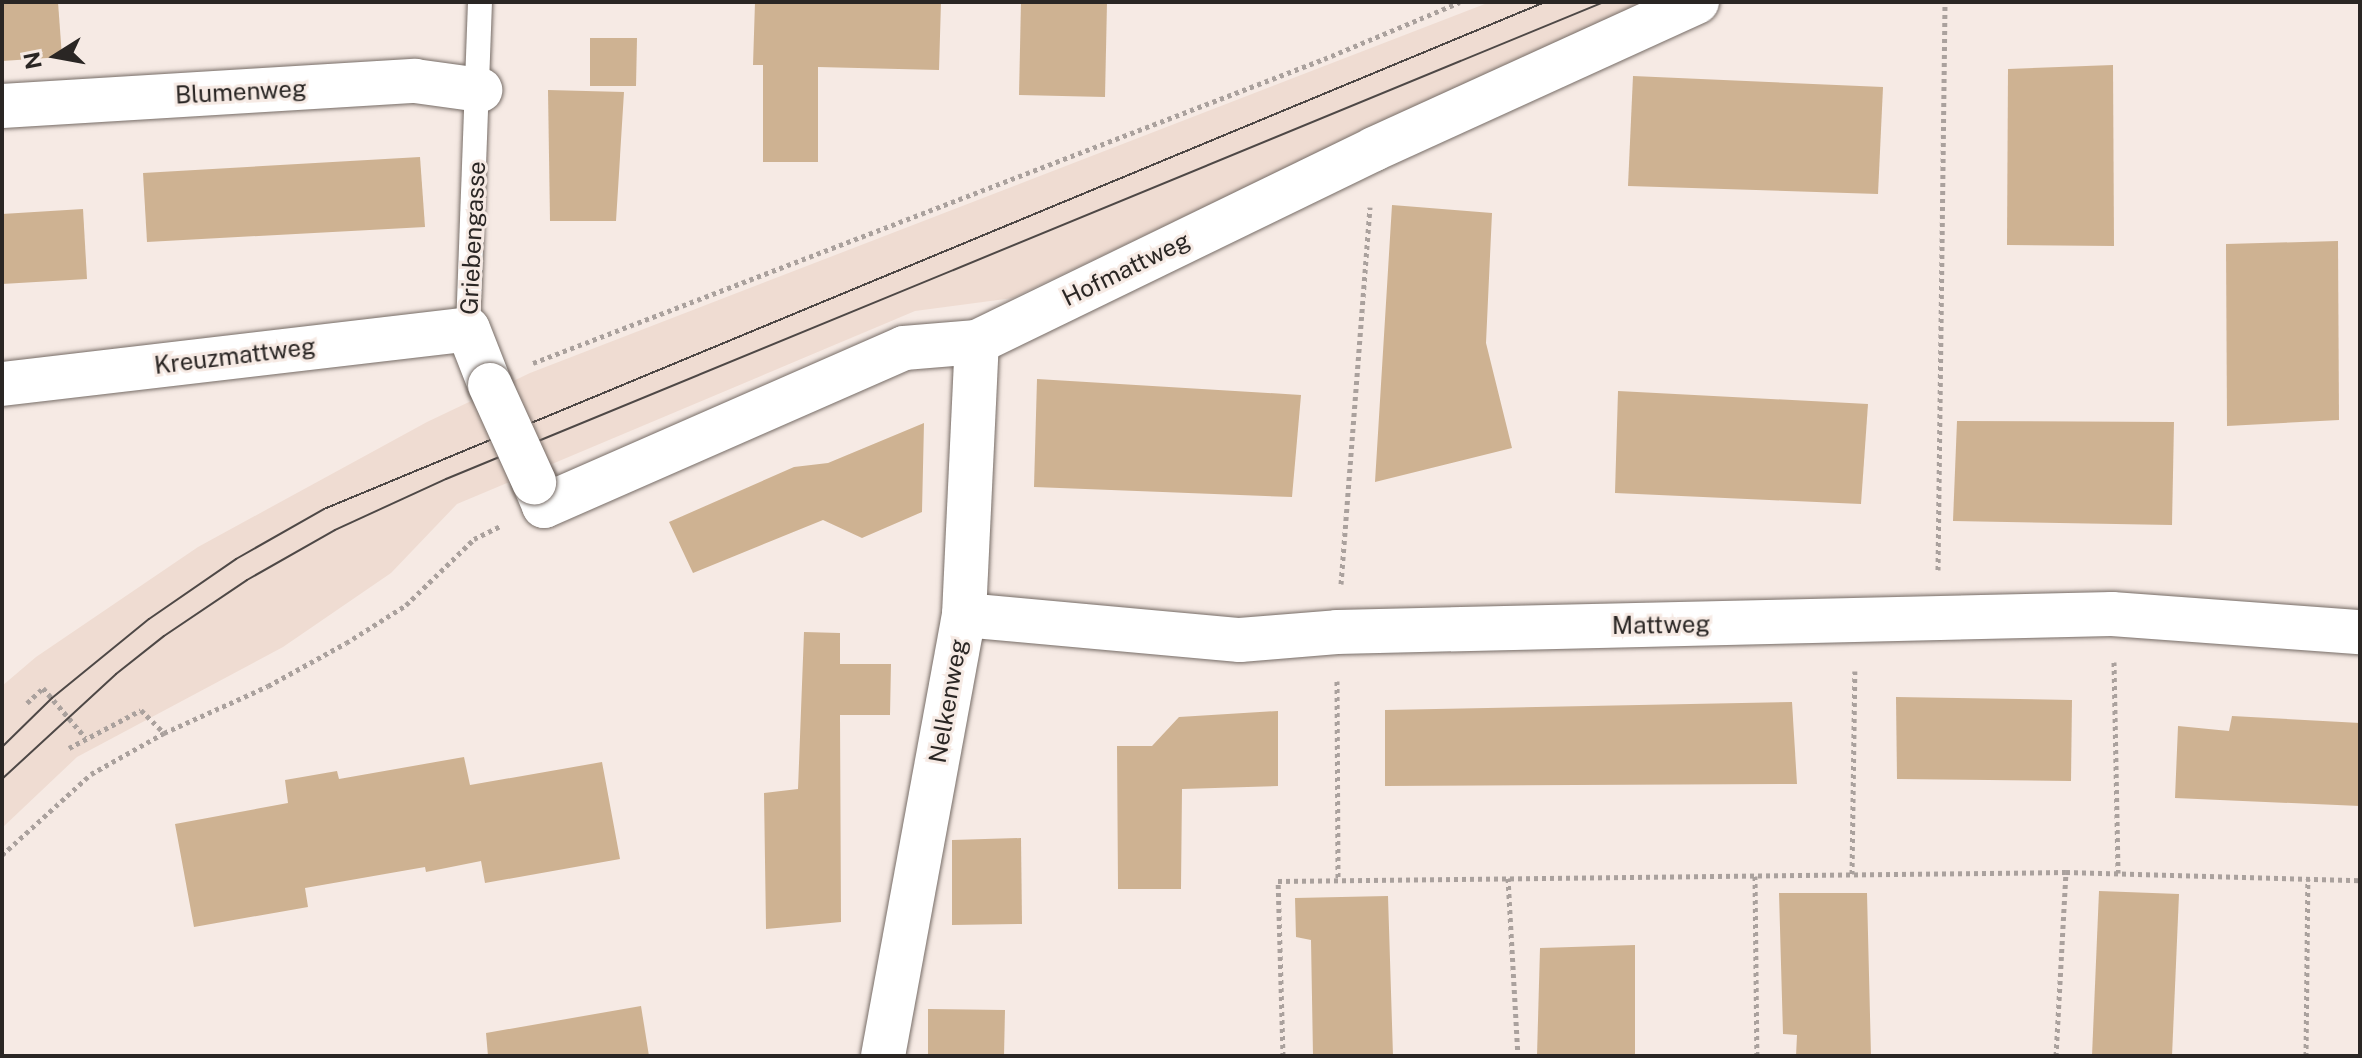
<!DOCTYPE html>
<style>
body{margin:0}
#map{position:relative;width:2362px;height:1058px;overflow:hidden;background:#f6eae4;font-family:"Public Sans",sans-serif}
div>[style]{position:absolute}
.built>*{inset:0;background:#efdcd2}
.building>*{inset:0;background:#ceb292}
.path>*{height:5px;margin-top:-2.5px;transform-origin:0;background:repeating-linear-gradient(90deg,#aaa19d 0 4px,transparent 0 8px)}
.roads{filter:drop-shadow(0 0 2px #766c66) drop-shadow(0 0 2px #766c66)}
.service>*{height:24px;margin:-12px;padding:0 12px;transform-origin:12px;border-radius:12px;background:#fff}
.minor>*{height:44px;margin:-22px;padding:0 22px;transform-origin:22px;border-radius:22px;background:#fff}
.tram>*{height:2px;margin:-1px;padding:0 1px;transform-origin:1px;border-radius:1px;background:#4e4846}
.bridges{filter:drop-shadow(0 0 2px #766c66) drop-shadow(0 0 2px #766c66)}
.minor-bridge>*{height:44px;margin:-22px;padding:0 22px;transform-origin:22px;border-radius:22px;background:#fff}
span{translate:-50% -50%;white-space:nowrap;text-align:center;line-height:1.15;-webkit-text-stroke:6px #f6eae4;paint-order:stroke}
.street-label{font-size:24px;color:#2a2624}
.frame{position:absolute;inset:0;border:4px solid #2a2624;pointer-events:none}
.north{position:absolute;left:16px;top:16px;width:80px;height:80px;-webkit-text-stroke:6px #f6eae4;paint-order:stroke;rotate:259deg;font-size:22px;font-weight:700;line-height:32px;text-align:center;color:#2a2624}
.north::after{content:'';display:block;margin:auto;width:28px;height:36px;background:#2a2624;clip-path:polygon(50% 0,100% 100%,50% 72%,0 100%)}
</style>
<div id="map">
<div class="built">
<i style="clip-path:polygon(1490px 2px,1649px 2px,1395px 116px,1013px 298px,915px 311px,457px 504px,391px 573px,283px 647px,77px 757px,2px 828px,2px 686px,36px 657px,198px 547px,427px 422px,530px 373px)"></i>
</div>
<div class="building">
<i style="clip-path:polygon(2px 2px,58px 2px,62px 57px,2px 61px)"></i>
<i style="clip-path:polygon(755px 2px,941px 2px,939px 70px,818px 67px,818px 162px,763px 162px,763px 65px,753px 65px)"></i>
<i style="clip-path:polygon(1021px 2px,1107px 2px,1105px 97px,1019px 95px)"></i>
<i style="clip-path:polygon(590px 38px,637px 38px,636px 86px,590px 86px)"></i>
<i style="clip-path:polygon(2113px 65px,2114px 246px,2007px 245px,2008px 69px)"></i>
<i style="clip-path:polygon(1633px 76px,1883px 87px,1878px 194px,1628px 186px)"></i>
<i style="clip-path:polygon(548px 90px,624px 92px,616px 221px,550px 221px)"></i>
<i style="clip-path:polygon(420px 157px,425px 227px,147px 242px,143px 173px)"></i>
<i style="clip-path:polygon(1392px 205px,1492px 213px,1486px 343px,1512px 448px,1375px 482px)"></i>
<i style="clip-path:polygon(83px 209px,87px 279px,2px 284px,2px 214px)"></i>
<i style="clip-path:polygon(2338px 241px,2339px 420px,2227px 426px,2226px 244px)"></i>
<i style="clip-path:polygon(1037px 379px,1301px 395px,1292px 497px,1034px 487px)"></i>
<i style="clip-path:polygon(1618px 391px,1868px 404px,1861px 504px,1615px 493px)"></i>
<i style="clip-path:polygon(1957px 421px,2174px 422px,2172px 525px,1953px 521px)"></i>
<i style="clip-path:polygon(924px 423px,922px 512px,862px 538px,823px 520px,693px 573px,669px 522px,794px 467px,828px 463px)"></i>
<i style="clip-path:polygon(804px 632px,840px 633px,840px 664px,891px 664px,890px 715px,840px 715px,841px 922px,766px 929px,764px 793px,798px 789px)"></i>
<i style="clip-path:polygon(1896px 697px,2072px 700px,2071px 781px,1897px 779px)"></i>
<i style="clip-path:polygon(1792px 702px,1797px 784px,1385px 786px,1385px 710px)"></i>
<i style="clip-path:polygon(1278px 711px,1278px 786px,1182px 789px,1181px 889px,1118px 889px,1117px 746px,1152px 746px,1179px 717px)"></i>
<i style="clip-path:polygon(2232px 716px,2360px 723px,2360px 806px,2175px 798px,2178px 726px,2229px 731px)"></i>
<i style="clip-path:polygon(464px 757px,470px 785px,602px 762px,620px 859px,485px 883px,481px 861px,426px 872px,425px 867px,305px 888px,308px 907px,194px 927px,175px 824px,288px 803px,285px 780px,337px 771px,339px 779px)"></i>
<i style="clip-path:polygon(1021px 838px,1022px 924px,952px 925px,952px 840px)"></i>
<i style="clip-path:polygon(2099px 891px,2179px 894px,2172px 1056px,2092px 1056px)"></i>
<i style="clip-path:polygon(1779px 893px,1867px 893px,1871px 1056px,1796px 1056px,1797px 1035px,1783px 1034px)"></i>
<i style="clip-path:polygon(1388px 896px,1393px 1056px,1313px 1056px,1311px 940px,1296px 937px,1295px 898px)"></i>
<i style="clip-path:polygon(1635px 945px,1635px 1056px,1537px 1056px,1540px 948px)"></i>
<i style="clip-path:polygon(641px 1006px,649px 1056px,488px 1056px,486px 1033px)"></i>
<i style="clip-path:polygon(928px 1009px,1005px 1010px,1004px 1056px,928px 1056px)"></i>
</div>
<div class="path">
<i style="left:533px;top:363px;width:847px;rotate:-21.02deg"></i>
<i style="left:1324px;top:59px;width:147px;rotate:-22.7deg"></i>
<i style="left:1938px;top:570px;width:568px;rotate:-89.29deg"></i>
<i style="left:1341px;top:584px;width:378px;rotate:-85.6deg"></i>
<i style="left:2114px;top:662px;width:211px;rotate:88.9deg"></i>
<i style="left:1337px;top:681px;width:199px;rotate:89.7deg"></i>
<i style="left:27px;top:703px;width:22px;rotate:-43deg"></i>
<i style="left:43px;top:688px;width:65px;rotate:49.4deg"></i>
<i style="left:69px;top:748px;width:81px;rotate:-27.8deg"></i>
<i style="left:141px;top:710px;width:33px;rotate:45deg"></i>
<i style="left:2px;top:855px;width:120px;rotate:-42.3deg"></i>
<i style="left:91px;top:774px;width:84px;rotate:-29.3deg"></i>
<i style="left:164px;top:733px;width:114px;rotate:-24.3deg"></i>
<i style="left:268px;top:686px;width:89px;rotate:-28.9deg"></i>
<i style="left:346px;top:643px;width:71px;rotate:-32.3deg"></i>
<i style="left:406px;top:605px;width:95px;rotate:-44.1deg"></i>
<i style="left:474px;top:539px;width:30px;rotate:-26deg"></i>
<i style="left:1852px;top:874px;width:203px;rotate:-89.2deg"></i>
<i style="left:1755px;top:876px;width:180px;rotate:89.4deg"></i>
<i style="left:1508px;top:878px;width:178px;rotate:86.8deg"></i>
<i style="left:1283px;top:1056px;width:175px;rotate:-91.6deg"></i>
<i style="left:1278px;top:881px;width:788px;rotate:-0.65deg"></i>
<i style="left:2066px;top:872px;width:294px;rotate:1.6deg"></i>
<i style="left:2056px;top:1056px;width:184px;rotate:-86.9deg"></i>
<i style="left:2306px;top:1056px;width:177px;rotate:-89.4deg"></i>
</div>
<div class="roads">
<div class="service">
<i style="left:468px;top:329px;width:327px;rotate:-87.9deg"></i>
</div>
<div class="minor">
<i style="left:2px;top:106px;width:414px;rotate:-3.5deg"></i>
<i style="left:415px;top:81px;width:66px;rotate:7.9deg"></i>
<i style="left:2px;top:384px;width:469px;rotate:-6.7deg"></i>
<i style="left:468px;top:329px;width:60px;rotate:68.6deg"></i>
<i style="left:534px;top:482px;width:26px;rotate:67deg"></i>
<i style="left:544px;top:506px;width:393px;rotate:-23.7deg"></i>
<i style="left:904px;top:348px;width:73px;rotate:-4.7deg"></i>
<i style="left:977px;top:342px;width:441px;rotate:-25.9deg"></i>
<i style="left:1374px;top:149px;width:355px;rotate:-24.5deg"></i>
<i style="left:964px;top:615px;width:277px;rotate:5.2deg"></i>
<i style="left:1240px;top:640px;width:97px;rotate:-4.7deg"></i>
<i style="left:1337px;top:632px;width:775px;rotate:-1.33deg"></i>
<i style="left:2112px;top:614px;width:249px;rotate:4.2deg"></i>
<i style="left:883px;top:1056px;width:448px;rotate:-79.6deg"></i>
<i style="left:964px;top:615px;width:273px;rotate:-87.3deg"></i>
</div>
</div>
<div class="tram">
<i style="left:2px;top:747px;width:70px;rotate:-44.4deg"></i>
<i style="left:52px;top:698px;width:125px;rotate:-39.2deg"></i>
<i style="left:149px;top:619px;width:106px;rotate:-34.6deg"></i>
<i style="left:236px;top:559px;width:101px;rotate:-29.6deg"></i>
<i style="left:324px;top:509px;width:1322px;rotate:-22.55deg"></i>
<i style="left:2px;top:779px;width:155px;rotate:-42.6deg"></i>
<i style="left:116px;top:674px;width:61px;rotate:-38.4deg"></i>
<i style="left:164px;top:636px;width:100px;rotate:-34deg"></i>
<i style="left:247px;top:580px;width:101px;rotate:-29.6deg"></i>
<i style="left:335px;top:530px;width:122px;rotate:-24.7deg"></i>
<i style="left:446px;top:479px;width:1252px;rotate:-22.39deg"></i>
</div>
<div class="bridges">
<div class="minor-bridge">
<i style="left:490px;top:385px;width:107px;rotate:65.6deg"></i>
</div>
</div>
<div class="street-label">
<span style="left:241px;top:92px;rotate:-3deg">Blumenweg</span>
<span style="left:473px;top:238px;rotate:-87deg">Griebengasse</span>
<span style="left:1126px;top:269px;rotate:-26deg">Hofmattweg</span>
<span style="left:235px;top:356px;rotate:-7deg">Kreuzmattweg</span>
<span style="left:1661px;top:625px;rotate:-1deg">Mattweg</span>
<span style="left:948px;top:701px;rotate:-80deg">Nelkenweg</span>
</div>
<div class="frame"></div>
<div class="north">N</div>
</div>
